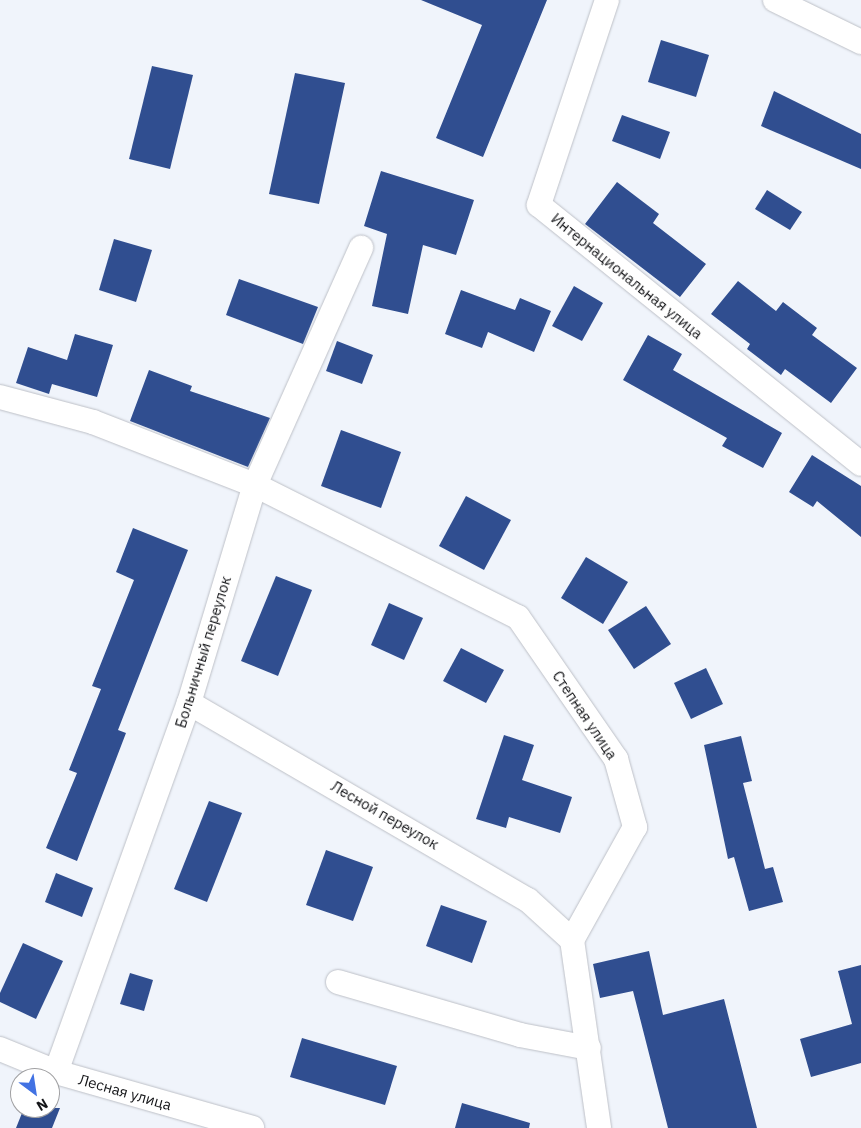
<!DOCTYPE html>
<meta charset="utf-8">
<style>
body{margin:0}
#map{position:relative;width:861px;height:1128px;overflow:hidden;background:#f0f4fb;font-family:"IBM Plex Sans",sans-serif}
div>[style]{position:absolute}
.building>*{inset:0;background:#304e90}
.roads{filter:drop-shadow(0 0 1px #bdc0c7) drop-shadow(0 0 1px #bdc0c7)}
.street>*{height:24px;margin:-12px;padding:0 12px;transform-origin:12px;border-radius:12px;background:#fff}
span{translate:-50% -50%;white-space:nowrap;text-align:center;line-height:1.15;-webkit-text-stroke:5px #fff;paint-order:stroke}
.street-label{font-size:15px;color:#141518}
.north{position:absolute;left:10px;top:1068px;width:50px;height:50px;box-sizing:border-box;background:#fff;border:1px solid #a1a1a3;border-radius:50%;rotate:149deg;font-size:14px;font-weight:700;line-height:20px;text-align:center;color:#141518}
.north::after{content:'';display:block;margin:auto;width:18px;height:22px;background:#4272e3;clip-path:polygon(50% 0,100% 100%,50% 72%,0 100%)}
</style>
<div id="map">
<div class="building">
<i style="clip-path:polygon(547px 0,483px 157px,436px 138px,482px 25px,421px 0)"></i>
<i style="clip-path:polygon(661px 40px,709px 55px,696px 97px,648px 82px)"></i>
<i style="clip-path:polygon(152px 66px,193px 75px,170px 169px,129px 159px)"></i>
<i style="clip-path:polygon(295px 73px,345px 83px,319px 204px,269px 194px)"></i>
<i style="clip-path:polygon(774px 91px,861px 134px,861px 169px,761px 126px)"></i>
<i style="clip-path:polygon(622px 115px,670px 132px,660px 159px,612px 141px)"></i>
<i style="clip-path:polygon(381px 171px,474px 200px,456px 255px,423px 245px,408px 314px,372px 306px,387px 234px,364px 226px)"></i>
<i style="clip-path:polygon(617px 182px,659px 214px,653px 223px,706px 264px,680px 297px,585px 224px)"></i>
<i style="clip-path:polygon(767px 190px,802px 212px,790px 230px,755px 209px)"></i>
<i style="clip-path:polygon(114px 239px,152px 250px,136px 302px,99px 290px)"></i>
<i style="clip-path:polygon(239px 279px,318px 307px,303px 344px,226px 315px)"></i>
<i style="clip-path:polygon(738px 281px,776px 311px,783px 302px,817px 328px,812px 335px,857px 368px,831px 403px,785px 369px,781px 375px,747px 349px,750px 344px,711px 314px)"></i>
<i style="clip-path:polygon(574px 286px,603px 303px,582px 341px,552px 326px)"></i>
<i style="clip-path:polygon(461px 290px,515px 310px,520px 298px,551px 311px,534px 352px,488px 332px,482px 348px,445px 334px)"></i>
<i style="clip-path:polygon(75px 334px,113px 345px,97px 397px,52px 384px,49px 394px,16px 383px,28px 347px,67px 360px)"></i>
<i style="clip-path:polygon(648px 335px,682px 354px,673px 370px,782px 433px,763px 468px,722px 446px,727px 438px,623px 380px)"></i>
<i style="clip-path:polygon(337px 341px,373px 355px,362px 384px,326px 371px)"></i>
<i style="clip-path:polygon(149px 370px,192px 386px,190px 391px,270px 418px,248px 467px,130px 421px)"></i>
<i style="clip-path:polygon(341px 430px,401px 452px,381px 508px,321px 486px)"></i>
<i style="clip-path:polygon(812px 455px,861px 486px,861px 537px,817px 501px,813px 507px,789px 492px)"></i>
<i style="clip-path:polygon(466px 496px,511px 520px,484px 570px,439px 546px)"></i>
<i style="clip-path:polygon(133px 528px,188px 550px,118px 730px,126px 733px,77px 861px,46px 848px,77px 773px,69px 770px,101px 689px,92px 686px,134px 580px,116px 572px)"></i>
<i style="clip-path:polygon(586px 557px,628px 582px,603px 624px,561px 598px)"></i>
<i style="clip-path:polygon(276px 576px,312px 590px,278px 676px,241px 661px)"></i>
<i style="clip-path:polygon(389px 603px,423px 618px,404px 660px,371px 645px)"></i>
<i style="clip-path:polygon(646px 606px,671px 644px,634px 669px,608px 630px)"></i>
<i style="clip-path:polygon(461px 648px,504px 670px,486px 703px,443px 681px)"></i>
<i style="clip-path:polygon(706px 668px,723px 704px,691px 719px,674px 683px)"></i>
<i style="clip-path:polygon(504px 735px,534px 745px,522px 780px,572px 797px,560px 833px,509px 817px,506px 828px,476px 819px)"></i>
<i style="clip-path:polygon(741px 736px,752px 781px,743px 783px,765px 869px,773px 867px,783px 902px,749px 911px,734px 857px,728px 859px,704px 745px)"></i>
<i style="clip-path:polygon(209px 801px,242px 813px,207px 902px,174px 889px)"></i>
<i style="clip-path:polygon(326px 850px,373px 867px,353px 921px,306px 905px)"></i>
<i style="clip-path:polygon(56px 873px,93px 888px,82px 917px,45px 902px)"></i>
<i style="clip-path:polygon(441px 905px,487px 921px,472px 963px,426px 946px)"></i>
<i style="clip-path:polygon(23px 943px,63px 961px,36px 1019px,0 1002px,0 993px)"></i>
<i style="clip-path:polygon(649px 951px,663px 1015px,724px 999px,757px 1128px,668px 1128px,633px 991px,600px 998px,593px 964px)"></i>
<i style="clip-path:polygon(861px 965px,861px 1063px,811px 1077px,800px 1039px,852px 1024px,838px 971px)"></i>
<i style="clip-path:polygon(130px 973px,153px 980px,144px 1011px,120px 1004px)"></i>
<i style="clip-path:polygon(302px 1038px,397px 1066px,385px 1105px,290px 1077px)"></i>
<i style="clip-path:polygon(462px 1103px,530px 1123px,529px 1128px,455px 1128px)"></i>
<i style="clip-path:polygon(24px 1108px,60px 1108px,52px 1128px,16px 1128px)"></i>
</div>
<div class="roads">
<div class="street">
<i style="left:607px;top:0;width:216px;rotate:108.4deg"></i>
<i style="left:539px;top:205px;width:413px;rotate:38.8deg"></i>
<i style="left:775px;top:0;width:96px;rotate:26deg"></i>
<i style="left:0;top:397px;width:96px;rotate:15deg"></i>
<i style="left:93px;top:422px;width:174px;rotate:21.3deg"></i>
<i style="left:255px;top:485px;width:294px;rotate:26.7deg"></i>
<i style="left:518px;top:617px;width:173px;rotate:55.4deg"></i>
<i style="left:616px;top:759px;width:71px;rotate:74.4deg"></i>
<i style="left:635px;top:827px;width:129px;rotate:119.1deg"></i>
<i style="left:572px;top:940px;width:190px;rotate:81.8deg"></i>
<i style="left:189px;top:703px;width:392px;rotate:30.2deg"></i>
<i style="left:528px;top:900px;width:59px;rotate:42.3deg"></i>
<i style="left:338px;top:982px;width:190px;rotate:16.2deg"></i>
<i style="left:520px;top:1035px;width:70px;rotate:10.7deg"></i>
<i style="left:0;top:1049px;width:61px;rotate:22.3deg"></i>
<i style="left:56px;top:1072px;width:204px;rotate:15.9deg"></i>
<i style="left:56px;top:1072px;width:392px;rotate:-70.2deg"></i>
<i style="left:189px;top:703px;width:228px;rotate:-73.2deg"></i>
<i style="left:255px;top:485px;width:260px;rotate:-65.9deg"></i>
</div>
</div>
<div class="street-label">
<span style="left:627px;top:276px;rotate:39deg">Интернациональная улица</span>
<span style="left:203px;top:652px;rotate:-73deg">Больничный переулок</span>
<span style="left:585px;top:715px;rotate:56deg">Степная улица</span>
<span style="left:385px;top:815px;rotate:30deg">Лесной переулок</span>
<span style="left:125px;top:1092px;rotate:16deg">Лесная улица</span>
</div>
<div class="north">N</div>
</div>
